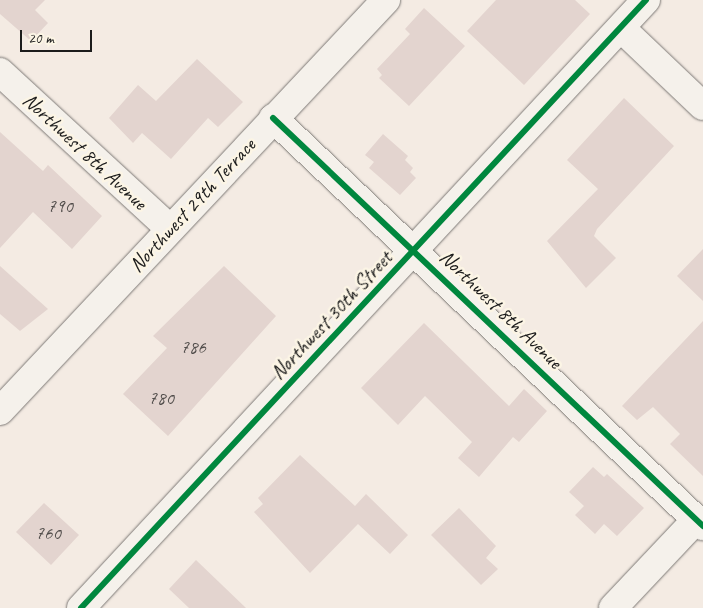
<!DOCTYPE html>
<style>
body{margin:0}
#map{position:relative;width:703px;height:608px;overflow:hidden;background:#f4ebe3;font-family:Caveat,sans-serif}
div>[style]{position:absolute}
.building>*{inset:0;background:#e3d4cf}
.roads{filter:drop-shadow(0 0 1px #7d7976) drop-shadow(0 0 1px #7d7976)}
.minor>*{height:28px;margin:-14px;padding:0 14px;transform-origin:14px;border-radius:14px;background:#f5f1eb}
.cycleway>*{height:6px;margin:-3px;padding:0 3px;transform-origin:3px;border-radius:3px;background:#00873e}
span{translate:-50% -50%;white-space:nowrap;text-align:center;line-height:1.15;-webkit-text-stroke:5px #fcf5e5;paint-order:stroke}
.number-label{font-size:19px;color:#504c4a}
.number-label span{-webkit-text-stroke-width:0}
.street-label{font-size:21px;color:#1c1c1c}
.scale{position:absolute;left:20px;top:30px;width:72px;height:22px;box-sizing:border-box;border:2px solid #1c1c1c;border-top:0;padding-left:6px;font-size:15px;line-height:18px;white-space:nowrap;color:#1c1c1c;-webkit-text-stroke:4px #fcf5e5;paint-order:stroke}
</style>
<div id="map">
<div class="building">
<i style="clip-path:polygon(0 0,45px 0,35px 10px,48px 23px,31px 41px,0 14px)"></i>
<i style="clip-path:polygon(496px 0,575px 0,590px 14px,524px 85px,467px 31px)"></i>
<i style="clip-path:polygon(424px 8px,465px 46px,409px 106px,379px 78px,382px 75px,377px 69px,410px 34px,405px 29px)"></i>
<i style="clip-path:polygon(197px 59px,243px 102px,218px 127px,208px 118px,171px 159px,142px 133px,133px 143px,109px 118px,138px 85px,156px 101px)"></i>
<i style="clip-path:polygon(624px 98px,674px 146px,597px 229px,594px 236px,616px 258px,586px 288px,547px 241px,598px 189px,567px 160px)"></i>
<i style="clip-path:polygon(0 132px,43px 171px,48px 165px,102px 216px,72px 249px,33px 212px,0 248px)"></i>
<i style="clip-path:polygon(383px 134px,408px 156px,405px 160px,413px 168px,410px 172px,416px 178px,400px 195px,369px 168px,374px 162px,365px 155px)"></i>
<i style="clip-path:polygon(703px 249px,703px 301px,677px 276px)"></i>
<i style="clip-path:polygon(0 266px,48px 309px,20px 331px,0 314px)"></i>
<i style="clip-path:polygon(224px 266px,276px 316px,168px 436px,123px 394px,167px 348px,153px 336px)"></i>
<i style="clip-path:polygon(703px 321px,703px 476px,670px 444px,680px 434px,653px 407px,637px 420px,622px 406px)"></i>
<i style="clip-path:polygon(424px 323px,509px 406px,524px 389px,547px 411px,519px 442px,513px 437px,479px 477px,458px 458px,472px 442px,425px 396px,398px 425px,361px 388px)"></i>
<i style="clip-path:polygon(300px 455px,355px 506px,366px 494px,408px 535px,390px 554px,358px 524px,310px 573px,254px 512px,263px 504px,258px 498px)"></i>
<i style="clip-path:polygon(593px 467px,604px 477px,607px 474px,644px 508px,617px 536px,604px 524px,595px 534px,575px 515px,584px 506px,569px 492px)"></i>
<i style="clip-path:polygon(44px 503px,79px 535px,51px 565px,16px 532px)"></i>
<i style="clip-path:polygon(459px 508px,496px 546px,486px 558px,498px 569px,481px 585px,431px 535px)"></i>
<i style="clip-path:polygon(196px 560px,246px 608px,189px 608px,169px 589px)"></i>
</div>
<div class="roads">
<div class="minor">
<i style="left:621px;top:28px;width:113px;rotate:43.6deg"></i>
<i style="left:0;top:72px;width:231px;rotate:42.7deg"></i>
<i style="left:273px;top:118px;width:593px;rotate:43.5deg"></i>
<i style="left:0;top:411px;width:564px;rotate:-46.8deg"></i>
<i style="left:81px;top:608px;width:830px;rotate:-47.1deg"></i>
<i style="left:613px;top:608px;width:121px;rotate:-46.7deg"></i>
</div>
</div>
<div class="cycleway">
<i style="left:273px;top:118px;width:593px;rotate:43.5deg"></i>
<i style="left:81px;top:608px;width:830px;rotate:-47.1deg"></i>
</div>
<div class="number-label">
<span style="left:60px;top:207px">790</span>
<span style="left:193px;top:348px">786</span>
<span style="left:161px;top:399px">780</span>
<span style="left:48px;top:534px">760</span>
</div>
<div class="street-label">
<span style="left:85px;top:151px;rotate:43deg">Northwest 8th Avenue</span>
<span style="left:192px;top:205px;rotate:-47deg">Northwest 29th Terrace</span>
<span style="left:501px;top:309px;rotate:44deg">Northwest 8th Avenue</span>
<span style="left:331px;top:315px;rotate:-47deg">Northwest 30th Street</span>
</div>
<div class="scale">20 m</div>
</div>
